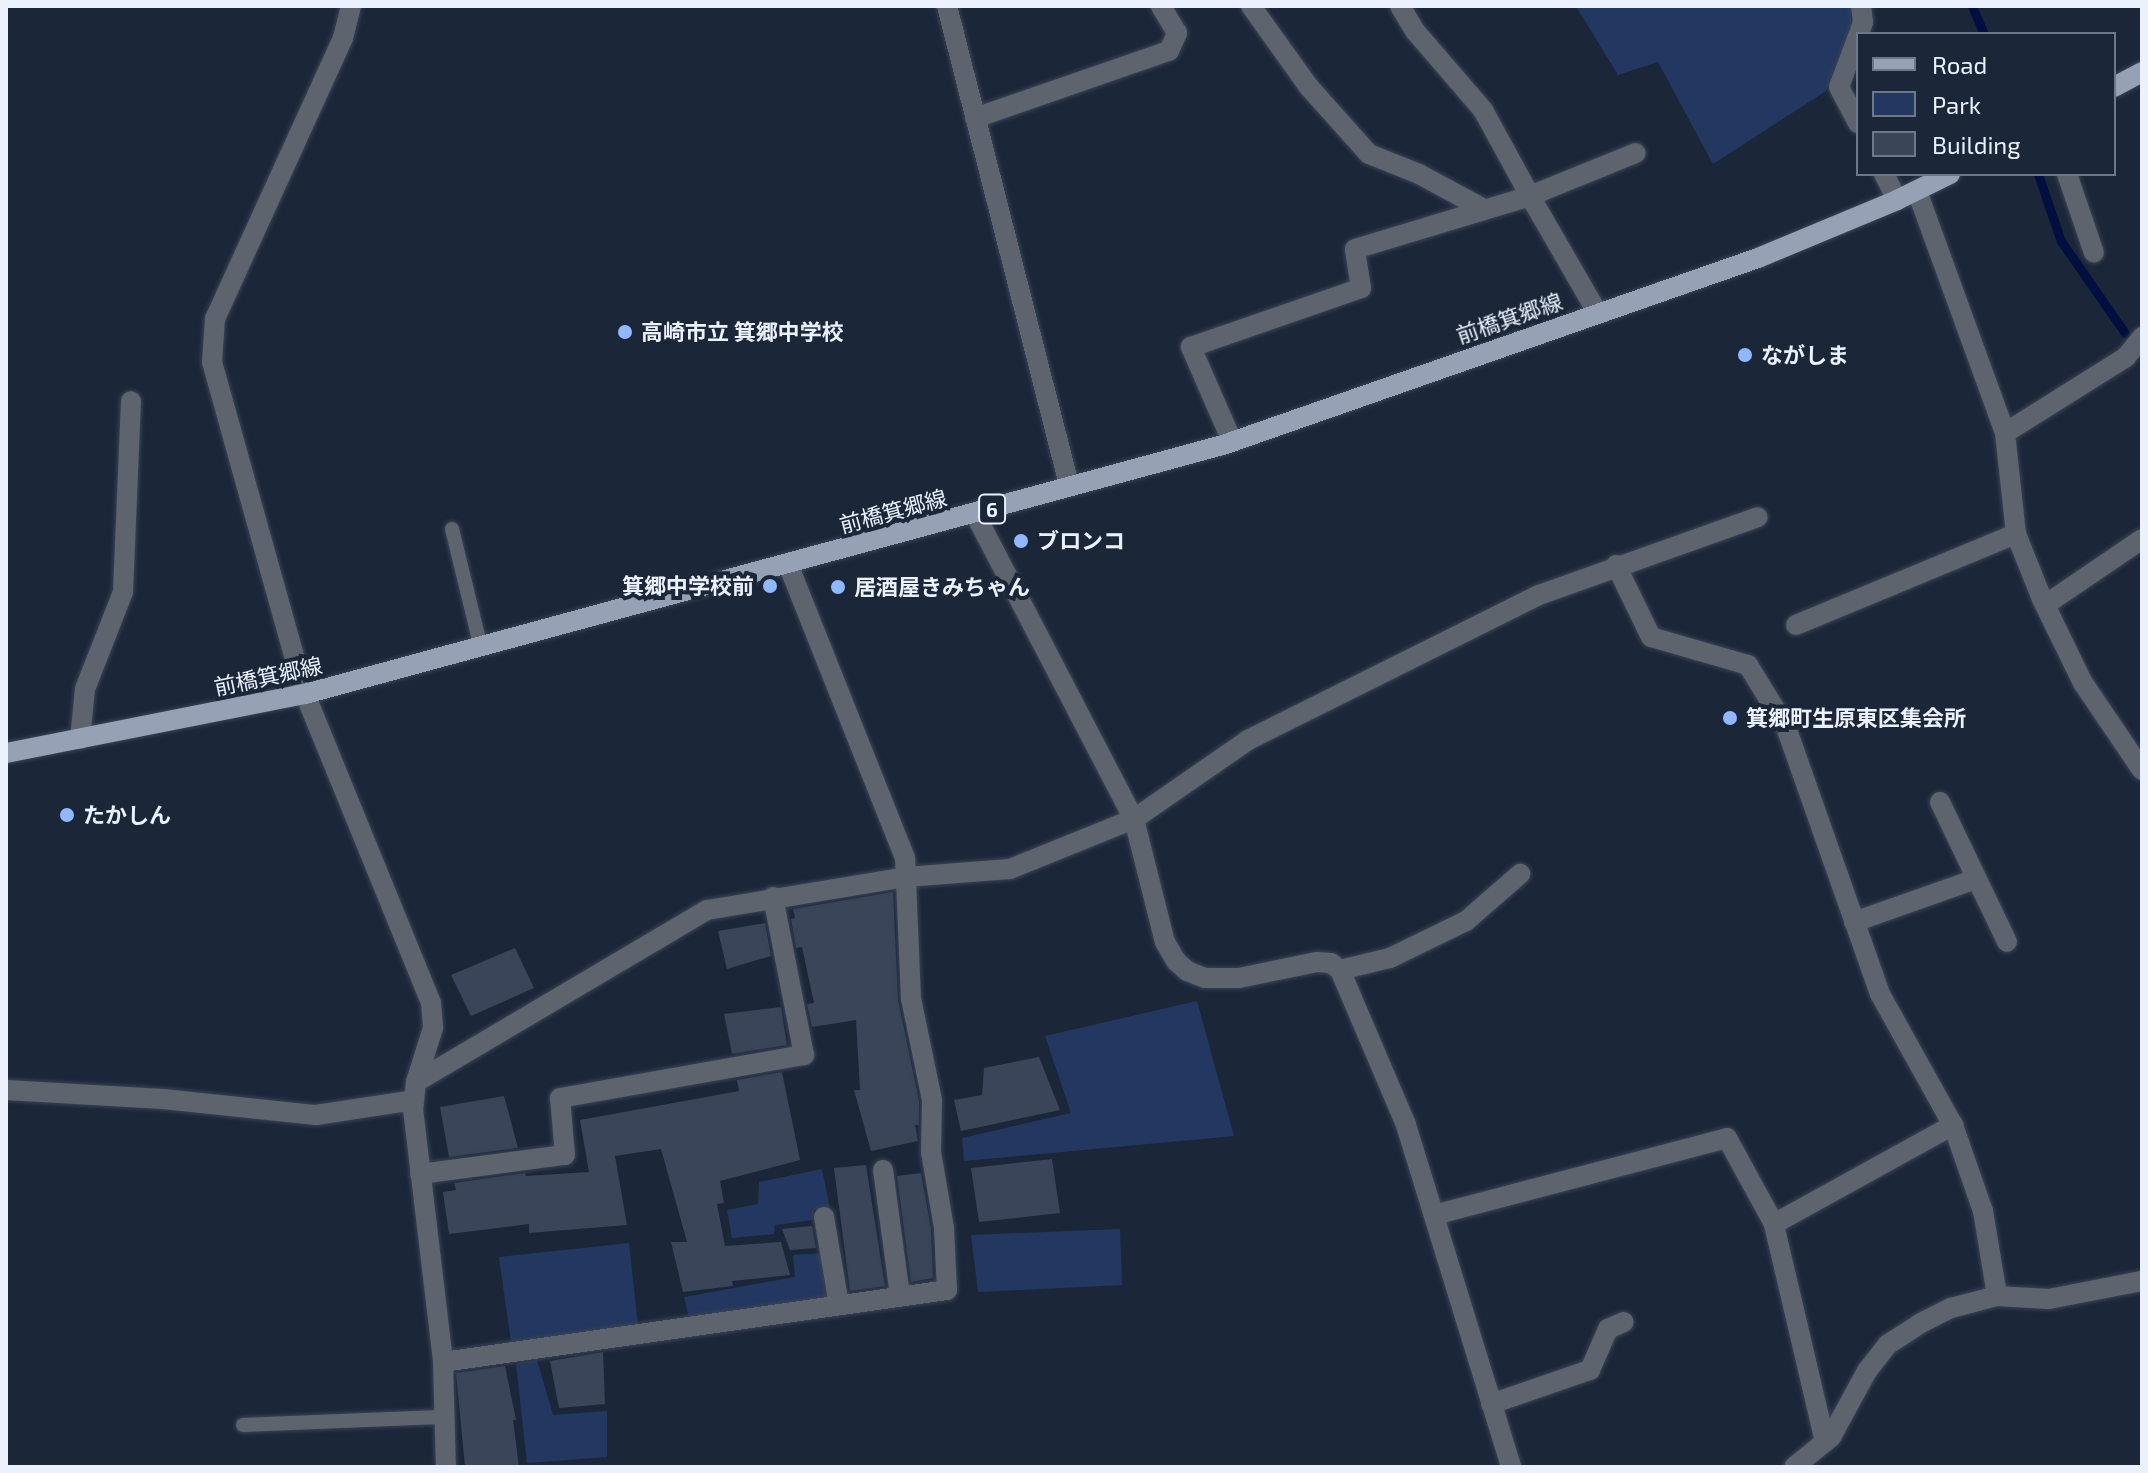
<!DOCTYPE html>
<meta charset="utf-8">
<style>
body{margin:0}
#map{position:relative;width:2148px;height:1473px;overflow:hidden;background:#1c2639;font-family:"Exo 2","Noto Sans JP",sans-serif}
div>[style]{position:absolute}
.green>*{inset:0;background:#233860}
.stream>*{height:9px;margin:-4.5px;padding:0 4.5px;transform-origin:4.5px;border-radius:4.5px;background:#000e40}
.building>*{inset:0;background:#3a4559}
.roads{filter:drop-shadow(0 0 2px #394355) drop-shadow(0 0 2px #394355)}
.service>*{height:14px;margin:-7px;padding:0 7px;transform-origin:7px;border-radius:7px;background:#5e646d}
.minor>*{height:20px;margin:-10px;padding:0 10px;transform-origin:10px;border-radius:10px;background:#5e646d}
.primary>*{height:20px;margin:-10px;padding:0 10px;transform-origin:10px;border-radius:10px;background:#96a1b5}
.dots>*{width:22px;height:22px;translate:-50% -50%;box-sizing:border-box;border:4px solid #1c2639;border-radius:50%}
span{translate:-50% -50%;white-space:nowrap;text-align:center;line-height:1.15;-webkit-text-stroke:8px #1c2639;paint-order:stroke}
.shield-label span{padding:2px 6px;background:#1c2639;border:2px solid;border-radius:6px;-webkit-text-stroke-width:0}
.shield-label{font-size:20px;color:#ebf2fe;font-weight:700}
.street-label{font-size:22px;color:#ebf2fe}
.poi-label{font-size:22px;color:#ebf2fe;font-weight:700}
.left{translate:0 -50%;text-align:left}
.right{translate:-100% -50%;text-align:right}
.frame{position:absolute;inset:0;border:8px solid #ebf2fe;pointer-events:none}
.legend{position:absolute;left:1856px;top:32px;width:260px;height:144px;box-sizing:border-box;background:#1c2639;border:2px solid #6f7888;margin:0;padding:10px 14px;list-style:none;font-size:24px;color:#ebf2fe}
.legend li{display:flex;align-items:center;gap:16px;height:40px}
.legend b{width:40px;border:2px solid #6f7888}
</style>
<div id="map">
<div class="green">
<i style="clip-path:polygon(1576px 6px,1851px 6px,1851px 27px,1826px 91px,1713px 164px,1658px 62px,1618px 75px)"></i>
<i style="clip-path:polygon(1197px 1001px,1234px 1136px,964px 1161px,962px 1138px,1071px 1113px,1045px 1036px)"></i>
<i style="clip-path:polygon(822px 1169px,830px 1209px,814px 1210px,813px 1220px,775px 1225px,774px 1234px,732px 1238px,727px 1210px,758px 1204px,759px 1182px)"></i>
<i style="clip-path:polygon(1120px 1229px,1122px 1285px,978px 1292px,971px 1235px)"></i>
<i style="clip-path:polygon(629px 1243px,638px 1326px,511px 1342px,499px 1257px)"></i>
<i style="clip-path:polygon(822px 1253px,833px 1301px,690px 1322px,684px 1297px,795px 1277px,793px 1255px)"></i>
<i style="clip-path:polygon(537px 1360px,553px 1415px,607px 1411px,607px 1457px,527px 1463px,516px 1364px)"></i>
</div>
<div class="stream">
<i style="left:1972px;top:6px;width:30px;rotate:67deg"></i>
<i style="left:2038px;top:174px;width:71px;rotate:71.1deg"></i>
<i style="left:2061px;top:241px;width:112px;rotate:55.2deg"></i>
</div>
<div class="building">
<i style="clip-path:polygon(893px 892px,898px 1000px,919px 1101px,919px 1125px,915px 1125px,918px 1141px,871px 1151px,854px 1090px,860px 1090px,856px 1020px,812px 1027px,807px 1004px,814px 1003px,802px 947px,796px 948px,791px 919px,795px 918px,793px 909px)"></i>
<i style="clip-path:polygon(765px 923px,771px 956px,727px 969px,718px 931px)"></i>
<i style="clip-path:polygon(515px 948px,534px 988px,471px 1016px,451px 975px)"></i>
<i style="clip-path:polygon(781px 1007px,787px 1045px,732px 1054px,724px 1014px)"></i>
<i style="clip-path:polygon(1039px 1057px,1060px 1110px,961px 1131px,954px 1100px,982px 1095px,984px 1068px)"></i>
<i style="clip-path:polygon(782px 1072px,800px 1160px,720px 1181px,724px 1203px,717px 1204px,725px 1246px,781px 1242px,790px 1275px,732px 1281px,733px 1286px,683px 1292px,671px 1242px,687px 1242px,661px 1149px,615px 1156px,627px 1225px,529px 1233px,529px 1224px,449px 1234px,443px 1192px,456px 1190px,454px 1183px,525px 1173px,526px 1176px,589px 1172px,580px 1120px,739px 1091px,737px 1080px)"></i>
<i style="clip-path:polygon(504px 1096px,518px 1148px,449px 1157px,440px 1107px)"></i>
<i style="clip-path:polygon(1052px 1159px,1060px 1213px,979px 1222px,971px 1168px)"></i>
<i style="clip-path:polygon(866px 1165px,885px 1286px,850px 1291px,834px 1168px)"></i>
<i style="clip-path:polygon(921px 1173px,931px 1229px,933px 1278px,911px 1282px,897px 1176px)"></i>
<i style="clip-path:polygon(812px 1226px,816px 1248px,790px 1250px,782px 1229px)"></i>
<i style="clip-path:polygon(603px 1352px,605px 1404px,559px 1408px,550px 1361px)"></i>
<i style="clip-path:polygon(505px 1366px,516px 1420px,513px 1420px,519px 1467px,465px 1467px,456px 1373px)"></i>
</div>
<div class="roads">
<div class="service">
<i style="left:452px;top:529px;width:122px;rotate:76.3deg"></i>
<i style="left:243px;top:1425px;width:202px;rotate:-2.3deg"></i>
</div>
<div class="minor">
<i style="left:351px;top:6px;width:33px;rotate:104deg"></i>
<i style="left:343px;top:38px;width:309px;rotate:114.5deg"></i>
<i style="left:215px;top:319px;width:43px;rotate:94deg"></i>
<i style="left:212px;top:362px;width:345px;rotate:74.4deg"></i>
<i style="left:305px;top:694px;width:334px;rotate:67.8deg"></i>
<i style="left:431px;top:1003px;width:25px;rotate:85deg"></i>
<i style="left:433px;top:1028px;width:57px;rotate:107.5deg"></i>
<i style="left:416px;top:1082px;width:27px;rotate:96deg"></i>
<i style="left:413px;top:1109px;width:255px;rotate:83.2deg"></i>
<i style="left:443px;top:1362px;width:105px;rotate:88.4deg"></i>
<i style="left:947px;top:6px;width:496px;rotate:75.7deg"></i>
<i style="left:1251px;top:6px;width:100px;rotate:54.4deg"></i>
<i style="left:1309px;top:87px;width:90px;rotate:48.2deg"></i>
<i style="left:1369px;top:154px;width:54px;rotate:21.8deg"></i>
<i style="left:1419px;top:174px;width:74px;rotate:28.3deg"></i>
<i style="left:1400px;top:6px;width:29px;rotate:59deg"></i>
<i style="left:1415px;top:31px;width:104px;rotate:49.3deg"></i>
<i style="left:1483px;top:110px;width:98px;rotate:61.3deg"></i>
<i style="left:1530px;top:196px;width:114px;rotate:-22.1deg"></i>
<i style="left:1859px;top:34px;width:13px;rotate:-72deg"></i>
<i style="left:1863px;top:22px;width:16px;rotate:-97deg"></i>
<i style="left:1858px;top:36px;width:54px;rotate:110.4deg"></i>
<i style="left:1839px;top:87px;width:41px;rotate:62.2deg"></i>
<i style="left:975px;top:118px;width:205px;rotate:-19.1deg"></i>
<i style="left:1169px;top:51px;width:20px;rotate:-66deg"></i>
<i style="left:1177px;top:33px;width:31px;rotate:-121deg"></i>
<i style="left:1884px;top:174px;width:29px;rotate:63deg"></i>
<i style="left:2067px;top:174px;width:83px;rotate:71.1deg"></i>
<i style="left:1917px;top:191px;width:258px;rotate:70deg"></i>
<i style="left:2005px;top:433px;width:102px;rotate:83.8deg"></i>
<i style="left:2016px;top:534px;width:70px;rotate:68.2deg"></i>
<i style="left:2042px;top:599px;width:93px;rotate:64deg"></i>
<i style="left:2083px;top:683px;width:105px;rotate:55.9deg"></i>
<i style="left:2005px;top:433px;width:143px;rotate:-32.1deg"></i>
<i style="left:2126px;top:357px;width:26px;rotate:-51deg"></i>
<i style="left:1232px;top:441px;width:103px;rotate:-113.6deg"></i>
<i style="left:1191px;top:347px;width:180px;rotate:-19.1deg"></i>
<i style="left:1361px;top:288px;width:39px;rotate:-99deg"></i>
<i style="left:1355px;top:249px;width:183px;rotate:-16.8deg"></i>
<i style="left:1530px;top:196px;width:134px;rotate:60deg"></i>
<i style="left:975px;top:514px;width:344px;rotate:62.5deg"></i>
<i style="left:1134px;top:819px;width:127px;rotate:75.9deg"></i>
<i style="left:1165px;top:942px;width:22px;rotate:60deg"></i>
<i style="left:1176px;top:961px;width:15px;rotate:42deg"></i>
<i style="left:1187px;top:971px;width:19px;rotate:21deg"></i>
<i style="left:1205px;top:978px;width:34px"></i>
<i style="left:1239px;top:978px;width:80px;rotate:-11.6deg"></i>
<i style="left:1317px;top:962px;width:14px;rotate:4deg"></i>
<i style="left:1331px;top:963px;width:11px;rotate:38deg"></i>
<i style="left:1340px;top:970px;width:168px;rotate:66.9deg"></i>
<i style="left:1406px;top:1125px;width:358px;rotate:72.9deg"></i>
<i style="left:1616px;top:565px;width:80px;rotate:64.1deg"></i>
<i style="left:1651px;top:637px;width:101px;rotate:16.1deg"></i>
<i style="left:1748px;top:665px;width:73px;rotate:58.5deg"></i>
<i style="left:1786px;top:727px;width:283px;rotate:70.6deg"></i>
<i style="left:1880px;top:994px;width:150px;rotate:60.9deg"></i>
<i style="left:1953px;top:1125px;width:91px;rotate:70.8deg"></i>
<i style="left:1983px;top:1211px;width:86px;rotate:80.6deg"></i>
<i style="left:2045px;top:605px;width:117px;rotate:-34.2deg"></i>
<i style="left:1796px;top:625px;width:238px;rotate:-22.5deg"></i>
<i style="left:80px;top:739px;width:50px;rotate:-84.3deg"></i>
<i style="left:85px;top:689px;width:104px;rotate:-68.6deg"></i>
<i style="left:123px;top:592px;width:191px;rotate:-87.6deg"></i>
<i style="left:1940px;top:802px;width:155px;rotate:64.4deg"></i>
<i style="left:1854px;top:922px;width:129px;rotate:-19.4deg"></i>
<i style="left:1340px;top:970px;width:51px;rotate:-13.5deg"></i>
<i style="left:1390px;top:958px;width:85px;rotate:-26deg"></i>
<i style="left:1466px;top:921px;width:72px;rotate:-41deg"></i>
<i style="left:416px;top:1082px;width:338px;rotate:-30.6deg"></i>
<i style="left:707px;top:910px;width:202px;rotate:-9.4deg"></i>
<i style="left:906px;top:877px;width:104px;rotate:-4.4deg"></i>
<i style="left:1010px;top:869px;width:134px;rotate:-22deg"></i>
<i style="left:1134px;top:819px;width:139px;rotate:-34.7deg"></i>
<i style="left:1248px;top:740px;width:325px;rotate:-26.5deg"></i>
<i style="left:1539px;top:595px;width:232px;rotate:-19.6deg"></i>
<i style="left:6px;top:1090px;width:157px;rotate:3.3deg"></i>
<i style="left:163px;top:1099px;width:154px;rotate:6deg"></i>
<i style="left:316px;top:1115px;width:99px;rotate:-8.7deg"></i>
<i style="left:883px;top:1170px;width:127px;rotate:82.3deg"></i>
<i style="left:420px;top:1174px;width:146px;rotate:-7.5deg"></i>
<i style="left:565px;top:1155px;width:57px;rotate:-95deg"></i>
<i style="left:560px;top:1098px;width:248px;rotate:-10deg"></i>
<i style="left:804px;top:1055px;width:161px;rotate:-101.1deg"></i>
<i style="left:1434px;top:1215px;width:303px;rotate:-14.7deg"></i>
<i style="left:1727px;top:1138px;width:98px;rotate:61.3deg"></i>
<i style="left:824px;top:1217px;width:89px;rotate:80.3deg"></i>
<i style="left:443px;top:1362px;width:509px;rotate:-8.13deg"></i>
<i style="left:947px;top:1290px;width:62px;rotate:-92.8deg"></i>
<i style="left:944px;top:1228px;width:77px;rotate:-99.7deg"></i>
<i style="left:931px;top:1152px;width:52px;rotate:-88.9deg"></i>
<i style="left:932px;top:1100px;width:103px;rotate:-101.7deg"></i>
<i style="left:911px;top:999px;width:141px;rotate:-92.4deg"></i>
<i style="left:905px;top:858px;width:316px;rotate:-111.7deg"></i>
<i style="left:1491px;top:1404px;width:105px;rotate:-19deg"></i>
<i style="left:1590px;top:1370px;width:45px;rotate:-66.3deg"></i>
<i style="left:1608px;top:1329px;width:17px;rotate:-24deg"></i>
<i style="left:1825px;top:1442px;width:224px;rotate:-103.2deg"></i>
<i style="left:1774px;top:1224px;width:205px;rotate:-28.9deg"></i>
<i style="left:1794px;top:1467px;width:48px;rotate:-39deg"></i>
<i style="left:1831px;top:1437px;width:75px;rotate:-61.4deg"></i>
<i style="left:1867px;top:1371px;width:33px;rotate:-52deg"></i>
<i style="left:1887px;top:1345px;width:40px;rotate:-32.9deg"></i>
<i style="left:1921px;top:1323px;width:34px;rotate:-27deg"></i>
<i style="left:1951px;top:1308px;width:48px;rotate:-14.6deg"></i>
<i style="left:1997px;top:1296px;width:52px;rotate:3.3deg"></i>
<i style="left:2049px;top:1299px;width:95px;rotate:-11deg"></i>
</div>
<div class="primary">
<i style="left:2114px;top:87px;width:32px;rotate:-28deg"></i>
<i style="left:6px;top:753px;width:305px;rotate:-11.2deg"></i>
<i style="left:305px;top:694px;width:951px;rotate:-15.18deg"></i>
<i style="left:1223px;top:445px;width:567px;rotate:-19.27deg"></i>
<i style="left:1758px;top:258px;width:151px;rotate:-22.6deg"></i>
<i style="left:1897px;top:200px;width:59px;rotate:-26.1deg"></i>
</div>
</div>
<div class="dots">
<i style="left:625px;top:332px;background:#91b8fd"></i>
<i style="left:1745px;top:355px;background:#91b8fd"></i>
<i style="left:1021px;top:541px;background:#91b8fd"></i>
<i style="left:770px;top:586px;background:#91b8fd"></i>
<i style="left:838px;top:587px;background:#91b8fd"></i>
<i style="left:1730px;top:718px;background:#91b8fd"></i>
<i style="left:67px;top:815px;background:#91b8fd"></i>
</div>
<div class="shield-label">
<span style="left:992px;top:509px">6</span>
</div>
<div class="street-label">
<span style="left:1509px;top:318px;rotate:-19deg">前橋箕郷線</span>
<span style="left:893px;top:511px;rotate:-15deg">前橋箕郷線</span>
<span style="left:268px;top:676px;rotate:-12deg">前橋箕郷線</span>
</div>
<div class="poi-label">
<span class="left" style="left:641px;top:332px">高崎市立 箕郷中学校</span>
<span class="left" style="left:1761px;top:355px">ながしま</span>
<span class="left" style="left:1037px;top:541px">ブロンコ</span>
<span class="right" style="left:754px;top:586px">箕郷中学校前</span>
<span class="left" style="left:854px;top:587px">居酒屋きみちゃん</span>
<span class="left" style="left:1746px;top:718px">箕郷町生原東区集会所</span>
<span class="left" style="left:83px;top:815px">たかしん</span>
</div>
<div class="frame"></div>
<ul class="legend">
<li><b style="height:10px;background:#96a1b5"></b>Road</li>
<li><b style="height:22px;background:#233860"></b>Park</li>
<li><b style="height:22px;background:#3a4559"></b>Building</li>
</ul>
</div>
